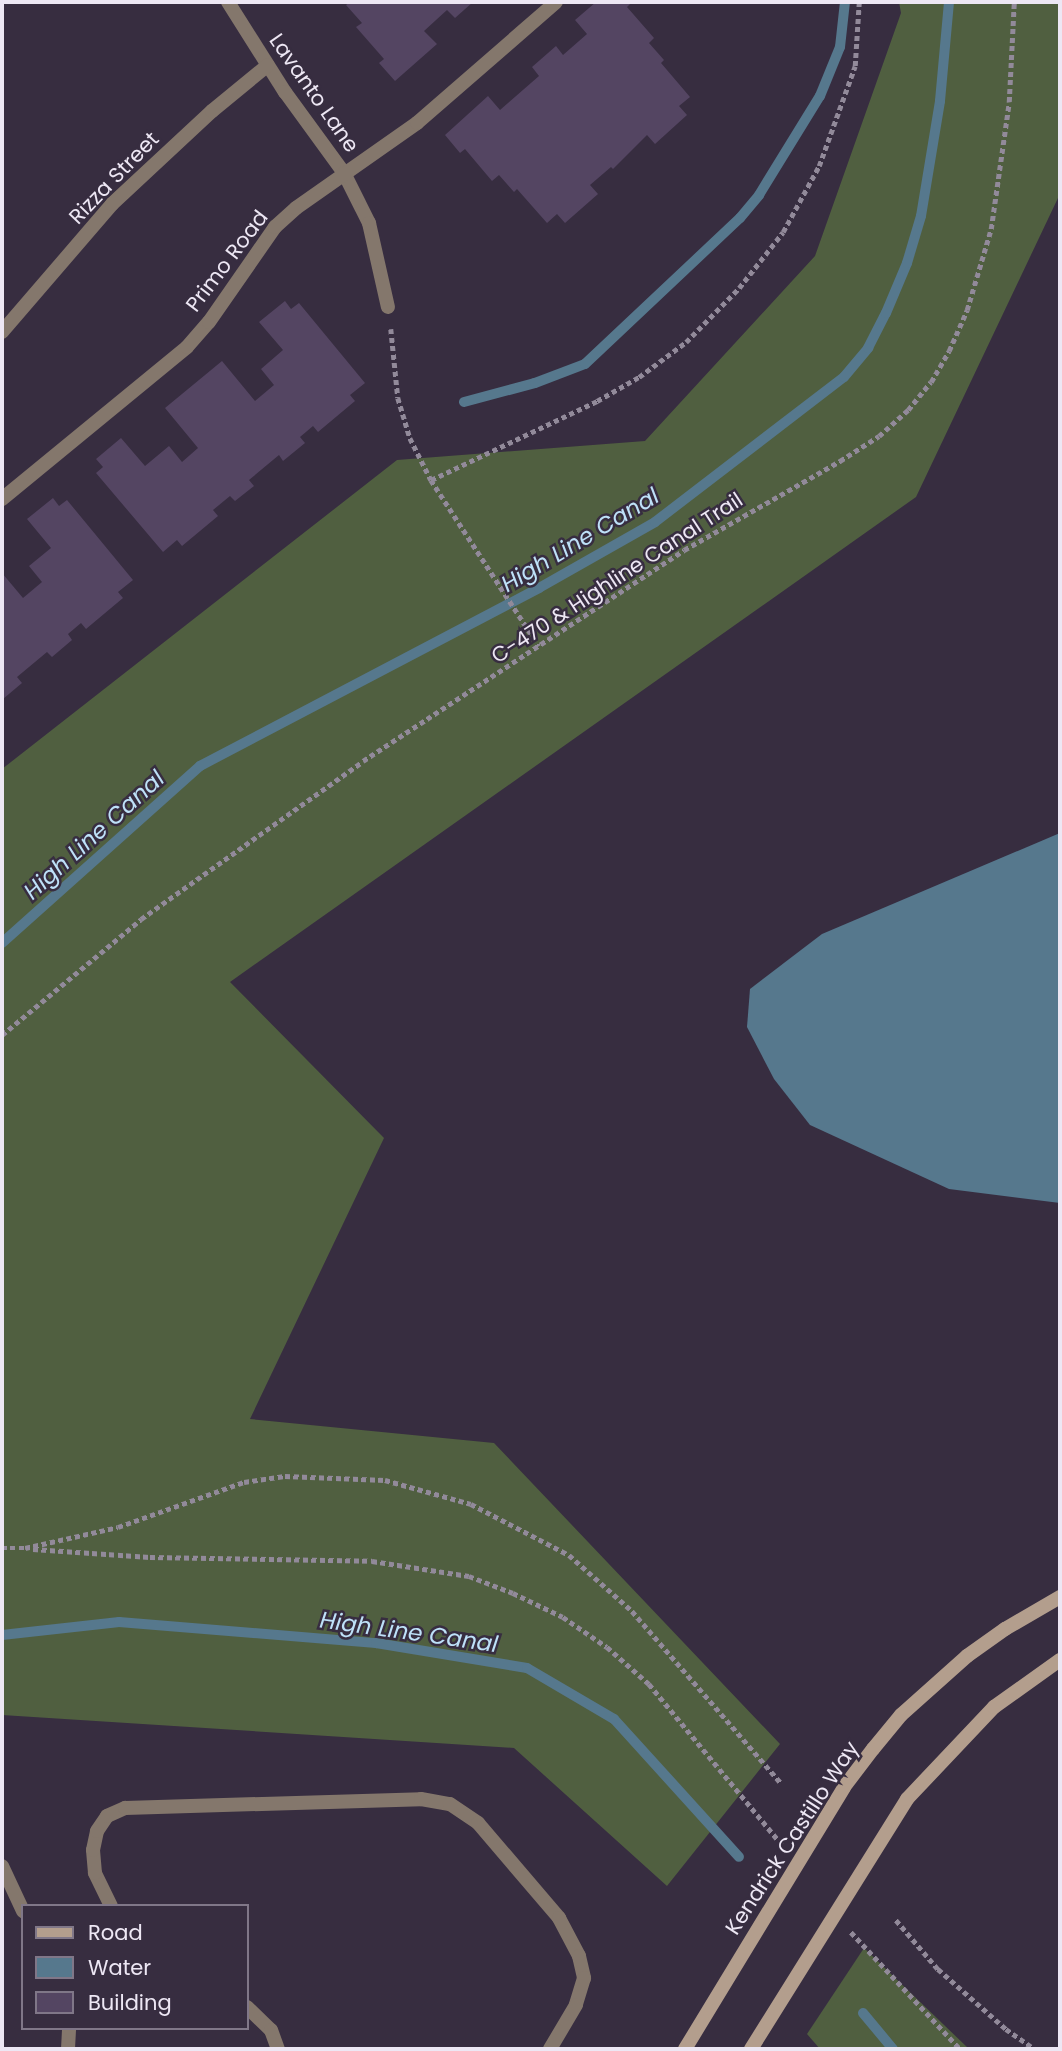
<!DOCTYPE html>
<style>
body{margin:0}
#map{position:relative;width:1062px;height:2051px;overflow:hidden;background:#372d40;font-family:Poppins,sans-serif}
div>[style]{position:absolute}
.forest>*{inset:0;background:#505f40}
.water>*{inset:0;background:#56788d}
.stream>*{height:10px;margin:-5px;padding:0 5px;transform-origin:5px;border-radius:5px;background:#56788d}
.building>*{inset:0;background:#544562}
.path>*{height:4.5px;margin-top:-2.25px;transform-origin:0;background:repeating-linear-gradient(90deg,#928a9a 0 5px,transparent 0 8.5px)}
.lane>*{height:14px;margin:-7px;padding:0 7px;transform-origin:7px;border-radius:7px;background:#84776c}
.street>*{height:14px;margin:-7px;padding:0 7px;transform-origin:7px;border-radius:7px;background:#84776c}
.secondary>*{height:14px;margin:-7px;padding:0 7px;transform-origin:7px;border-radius:7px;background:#b39e8d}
span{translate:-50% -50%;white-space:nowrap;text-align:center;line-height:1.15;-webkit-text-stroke:5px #372d40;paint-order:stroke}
.street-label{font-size:21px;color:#ede7f4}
.water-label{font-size:23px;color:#bee1f8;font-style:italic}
.frame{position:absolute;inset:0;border:4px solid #ede7f4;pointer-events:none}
.legend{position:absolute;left:21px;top:1904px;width:228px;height:126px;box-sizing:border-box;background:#372d40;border:2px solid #807788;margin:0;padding:9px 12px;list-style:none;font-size:21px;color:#ede7f4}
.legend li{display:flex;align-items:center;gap:14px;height:35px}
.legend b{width:35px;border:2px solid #807788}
</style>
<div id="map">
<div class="forest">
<i style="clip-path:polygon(899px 2px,1058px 2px,1058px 198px,916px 497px,230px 982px,384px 1138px,250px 1419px,494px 1443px,780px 1744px,667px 1886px,514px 1748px,2px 1715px,2px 769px,397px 460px,645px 441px,815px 256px,901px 13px)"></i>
<i style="clip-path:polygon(864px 1948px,969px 2049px,820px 2049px,807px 2034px)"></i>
</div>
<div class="water">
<i style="clip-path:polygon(1060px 833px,1060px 1203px,949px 1189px,810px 1125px,774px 1079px,747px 1027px,750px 989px,822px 934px)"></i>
</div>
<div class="stream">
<i style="left:464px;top:402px;width:73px;rotate:-15deg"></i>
<i style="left:535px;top:383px;width:53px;rotate:-20.8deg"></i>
<i style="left:585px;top:364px;width:213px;rotate:-43.3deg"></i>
<i style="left:740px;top:218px;width:30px;rotate:-50deg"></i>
<i style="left:759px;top:195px;width:116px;rotate:-58.4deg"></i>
<i style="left:820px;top:96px;width:53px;rotate:-67.8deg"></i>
<i style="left:840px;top:47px;width:45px;rotate:-83.7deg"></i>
<i style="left:2px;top:943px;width:266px;rotate:-41.8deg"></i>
<i style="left:200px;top:766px;width:383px;rotate:-27.7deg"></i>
<i style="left:539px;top:588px;width:133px;rotate:-29.6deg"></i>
<i style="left:655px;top:522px;width:238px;rotate:-37.5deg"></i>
<i style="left:844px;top:377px;width:38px;rotate:-50deg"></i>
<i style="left:868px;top:348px;width:39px;rotate:-63deg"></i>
<i style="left:886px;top:313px;width:54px;rotate:-67.2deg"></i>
<i style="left:907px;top:263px;width:49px;rotate:-73.4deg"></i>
<i style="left:921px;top:216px;width:117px;rotate:-80.6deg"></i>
<i style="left:940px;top:101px;width:99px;rotate:-84.8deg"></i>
<i style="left:2px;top:1635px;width:118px;rotate:-6.3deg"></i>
<i style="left:119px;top:1622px;width:258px;rotate:4.7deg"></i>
<i style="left:376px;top:1643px;width:153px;rotate:9.4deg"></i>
<i style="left:527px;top:1668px;width:101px;rotate:30.4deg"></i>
<i style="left:614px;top:1719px;width:186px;rotate:47.8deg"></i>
<i style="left:863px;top:2013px;width:47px;rotate:50.2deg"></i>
</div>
<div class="building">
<i style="clip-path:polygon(350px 2px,473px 2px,455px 18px,447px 10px,424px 31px,437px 44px,395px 81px,379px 63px,384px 59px,356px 27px,362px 23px,346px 5px)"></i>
<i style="clip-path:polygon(596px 2px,632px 2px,627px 7px,654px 38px,649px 43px,664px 60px,661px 63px,690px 97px,679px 106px,687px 115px,655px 144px,647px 135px,613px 169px,611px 167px,590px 185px,598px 194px,565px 223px,557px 214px,547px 223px,517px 189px,514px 192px,499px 175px,492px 181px,465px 149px,460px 153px,445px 135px,488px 96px,500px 110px,539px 76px,532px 67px,556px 46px,563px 55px,587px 34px,575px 20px)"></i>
<i style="clip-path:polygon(285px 301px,291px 309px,299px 303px,365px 383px,350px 395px,355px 401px,318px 432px,313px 426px,300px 437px,305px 443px,283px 461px,279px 455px,249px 480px,254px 486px,235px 501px,230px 496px,213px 510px,218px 516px,182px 546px,177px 540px,163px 552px,96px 473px,103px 467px,96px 459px,121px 438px,145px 466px,169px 446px,182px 462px,198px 448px,165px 408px,222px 361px,255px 401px,274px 385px,261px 369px,283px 350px,259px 322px)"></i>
<i style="clip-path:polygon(53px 498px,59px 506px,67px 500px,133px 580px,118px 592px,123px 598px,86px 629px,81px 623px,68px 634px,72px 640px,52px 657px,47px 652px,17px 677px,22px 683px,3px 699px,2px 573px,23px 598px,42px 582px,29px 566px,51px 548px,27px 519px)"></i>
</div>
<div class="path">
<i style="left:391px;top:329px;width:69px;rotate:84.2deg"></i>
<i style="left:398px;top:398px;width:42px;rotate:73.3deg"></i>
<i style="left:410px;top:438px;width:47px;rotate:63.4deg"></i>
<i style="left:431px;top:480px;width:198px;rotate:57deg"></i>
<i style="left:431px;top:480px;width:184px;rotate:-25.4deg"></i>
<i style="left:597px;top:401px;width:48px;rotate:-29.7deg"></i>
<i style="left:639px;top:377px;width:59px;rotate:-36.7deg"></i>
<i style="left:686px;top:342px;width:76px;rotate:-45.5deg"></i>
<i style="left:739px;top:288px;width:71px;rotate:-51.8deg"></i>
<i style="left:783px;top:232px;width:75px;rotate:-61.4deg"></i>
<i style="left:819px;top:166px;width:106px;rotate:-70.2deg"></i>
<i style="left:855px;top:66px;width:64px;rotate:-86.4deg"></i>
<i style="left:2px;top:1035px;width:181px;rotate:-39.8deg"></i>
<i style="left:141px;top:919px;width:272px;rotate:-35.4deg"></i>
<i style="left:363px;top:761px;width:384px;rotate:-33.3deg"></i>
<i style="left:684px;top:550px;width:180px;rotate:-29.7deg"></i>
<i style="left:840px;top:461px;width:46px;rotate:-32.7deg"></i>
<i style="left:879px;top:436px;width:39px;rotate:-42deg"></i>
<i style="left:908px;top:410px;width:36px;rotate:-51deg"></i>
<i style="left:931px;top:382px;width:36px;rotate:-60deg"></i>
<i style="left:949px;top:351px;width:45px;rotate:-66.3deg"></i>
<i style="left:967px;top:310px;width:84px;rotate:-73.5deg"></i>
<i style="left:991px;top:229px;width:128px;rotate:-81.9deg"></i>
<i style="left:1009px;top:102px;width:100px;rotate:-87.1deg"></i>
<i style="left:2px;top:1548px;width:23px"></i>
<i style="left:25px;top:1548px;width:95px;rotate:-12.7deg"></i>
<i style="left:118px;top:1527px;width:134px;rotate:-19.7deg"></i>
<i style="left:244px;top:1482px;width:41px;rotate:-8.3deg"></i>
<i style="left:285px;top:1476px;width:100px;rotate:2.3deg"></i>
<i style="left:385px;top:1480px;width:89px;rotate:15.6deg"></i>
<i style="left:471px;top:1504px;width:110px;rotate:27.5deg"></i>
<i style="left:569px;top:1555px;width:84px;rotate:41.6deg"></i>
<i style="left:632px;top:1611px;width:228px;rotate:49.1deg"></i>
<i style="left:33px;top:1549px;width:117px;rotate:3.9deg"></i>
<i style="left:150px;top:1557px;width:222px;rotate:1deg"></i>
<i style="left:372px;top:1561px;width:98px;rotate:8.8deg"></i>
<i style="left:469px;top:1576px;width:47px;rotate:21.1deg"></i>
<i style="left:513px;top:1593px;width:55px;rotate:25.6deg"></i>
<i style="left:563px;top:1617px;width:53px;rotate:34.3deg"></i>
<i style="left:607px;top:1647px;width:56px;rotate:41.4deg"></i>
<i style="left:649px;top:1684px;width:210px;rotate:50.4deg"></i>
<i style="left:896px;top:1920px;width:65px;rotate:49.4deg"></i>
<i style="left:938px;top:1969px;width:91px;rotate:41.4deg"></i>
<i style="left:1006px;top:2029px;width:35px;rotate:35deg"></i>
<i style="left:851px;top:1932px;width:160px;rotate:47deg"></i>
</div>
<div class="lane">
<i style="left:2px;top:1866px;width:50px;rotate:65deg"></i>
<i style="left:111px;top:1906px;width:37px;rotate:-116deg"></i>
<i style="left:95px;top:1873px;width:23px;rotate:-95deg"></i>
<i style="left:93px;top:1850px;width:19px;rotate:-78deg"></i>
<i style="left:97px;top:1831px;width:18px;rotate:-56deg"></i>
<i style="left:107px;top:1816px;width:20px;rotate:-24deg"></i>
<i style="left:125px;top:1808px;width:296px;rotate:-1.7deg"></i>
<i style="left:421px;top:1799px;width:29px;rotate:10deg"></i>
<i style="left:450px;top:1804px;width:34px;rotate:34deg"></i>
<i style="left:478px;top:1823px;width:125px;rotate:49.5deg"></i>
<i style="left:559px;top:1918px;width:43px;rotate:62.2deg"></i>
<i style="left:579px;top:1956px;width:23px;rotate:77deg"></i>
<i style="left:584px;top:1978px;width:28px;rotate:107deg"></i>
<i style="left:576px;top:2005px;width:51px;rotate:120.6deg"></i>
<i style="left:247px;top:2007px;width:33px;rotate:44deg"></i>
<i style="left:271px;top:2030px;width:20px;rotate:70deg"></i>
<i style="left:68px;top:2049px;width:21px;rotate:-87deg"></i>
</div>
<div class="street">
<i style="left:228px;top:2px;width:107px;rotate:57.7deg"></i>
<i style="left:285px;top:92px;width:100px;rotate:53.9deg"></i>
<i style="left:344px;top:173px;width:56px;rotate:63.4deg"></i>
<i style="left:369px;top:223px;width:86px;rotate:77.3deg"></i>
<i style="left:2px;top:332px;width:169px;rotate:-49.3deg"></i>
<i style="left:112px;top:204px;width:137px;rotate:-42.9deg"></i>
<i style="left:212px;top:111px;width:72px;rotate:-39.4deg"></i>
<i style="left:2px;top:499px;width:239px;rotate:-39.4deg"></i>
<i style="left:187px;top:347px;width:33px;rotate:-49deg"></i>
<i style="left:209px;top:322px;width:116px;rotate:-55.2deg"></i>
<i style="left:275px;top:227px;width:28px;rotate:-42deg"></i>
<i style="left:296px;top:208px;width:148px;rotate:-35.1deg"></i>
<i style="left:417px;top:123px;width:184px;rotate:-41deg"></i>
</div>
<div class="secondary">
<i style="left:685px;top:2049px;width:306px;rotate:-58.7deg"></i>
<i style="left:844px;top:1787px;width:48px;rotate:-52.7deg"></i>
<i style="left:873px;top:1749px;width:44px;rotate:-50.5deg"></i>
<i style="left:901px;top:1715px;width:89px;rotate:-41.8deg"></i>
<i style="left:967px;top:1656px;width:47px;rotate:-35.4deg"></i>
<i style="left:1005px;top:1629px;width:64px;rotate:-30.2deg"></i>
<i style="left:751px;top:2049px;width:295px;rotate:-58deg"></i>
<i style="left:907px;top:1799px;width:127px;rotate:-46.6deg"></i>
<i style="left:994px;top:1707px;width:81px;rotate:-35.5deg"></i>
</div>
<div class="street-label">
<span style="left:314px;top:93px;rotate:55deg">Lavanto Lane</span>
<span style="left:114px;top:178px;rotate:-46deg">Rizza Street</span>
<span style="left:227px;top:261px;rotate:-53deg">Primo Road</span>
<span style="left:617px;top:578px;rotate:-33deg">C-470 &amp; Highline Canal Trail</span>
<span style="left:792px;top:1838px;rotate:-57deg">Kendrick Castillo Way</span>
</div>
<div class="water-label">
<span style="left:580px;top:540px;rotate:-31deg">High Line Canal</span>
<span style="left:94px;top:835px;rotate:-42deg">High Line Canal</span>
<span style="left:409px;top:1632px;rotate:8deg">High Line Canal</span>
</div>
<div class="frame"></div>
<ul class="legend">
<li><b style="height:9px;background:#b39e8d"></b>Road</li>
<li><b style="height:19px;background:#56788d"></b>Water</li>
<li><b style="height:19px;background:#544562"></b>Building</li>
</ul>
</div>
